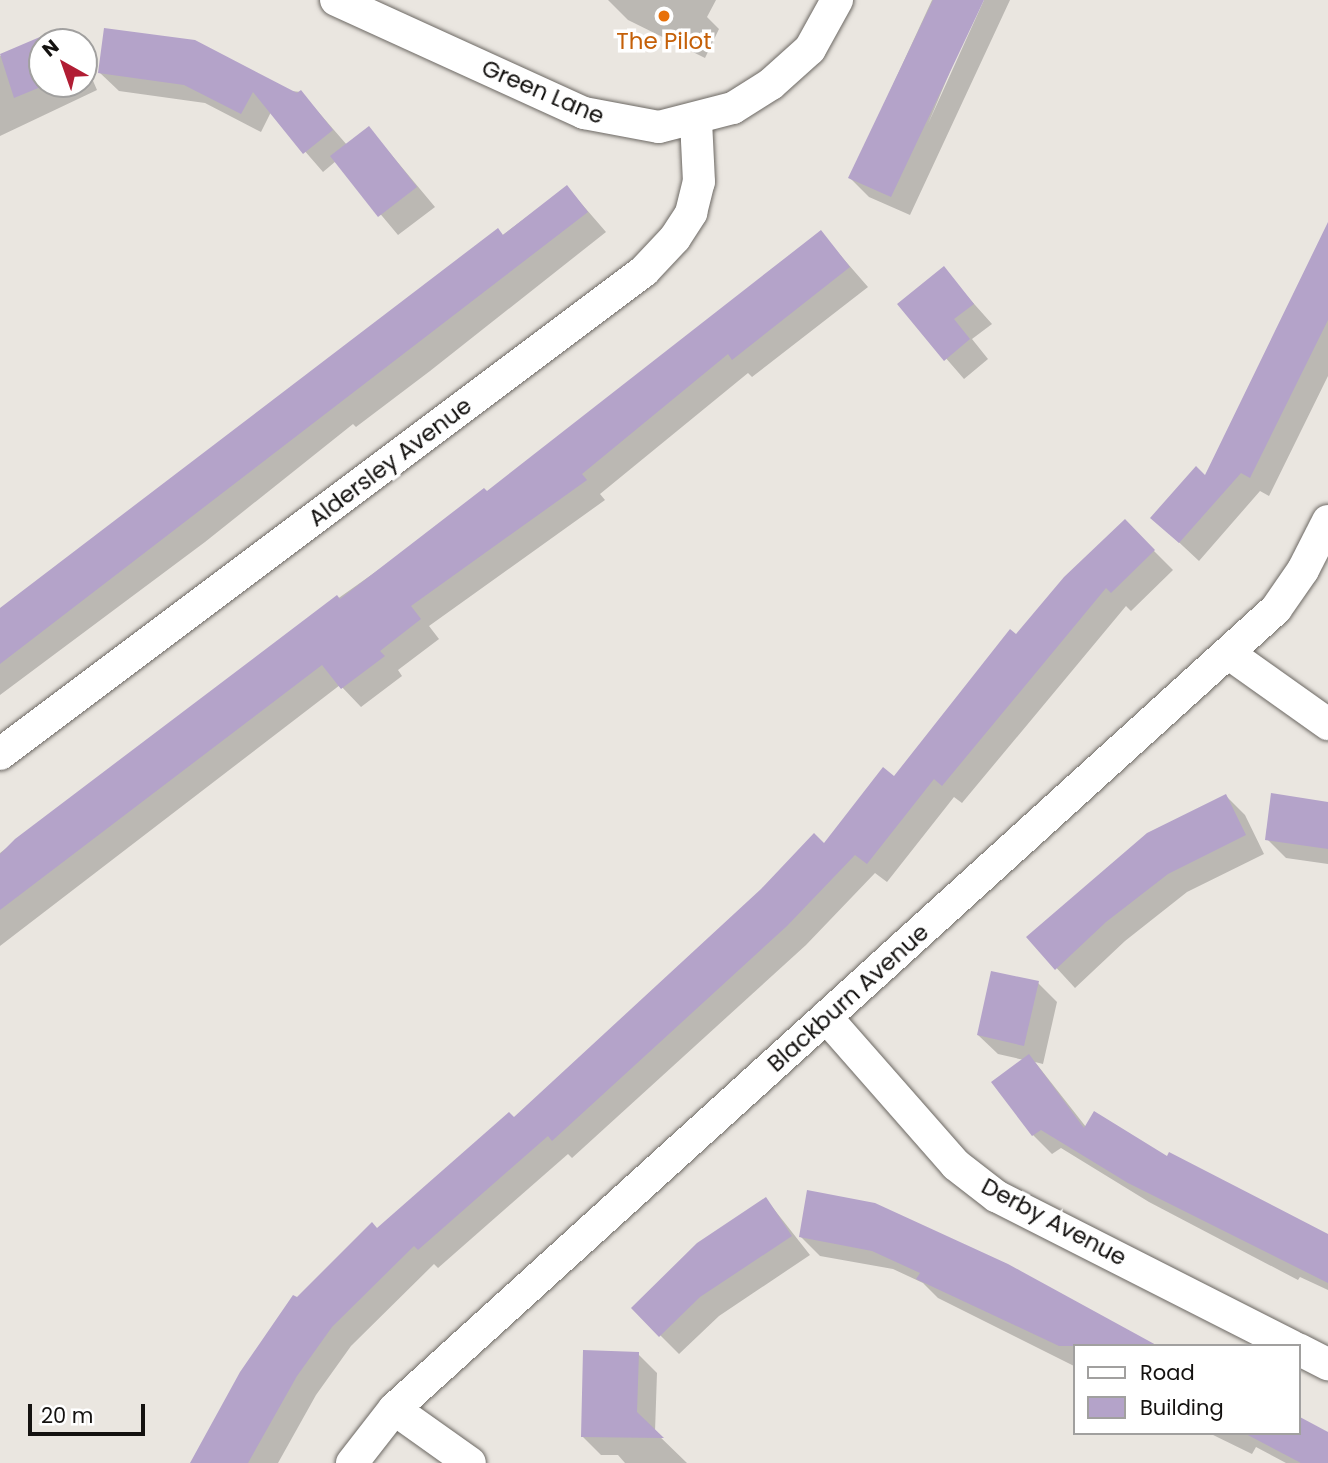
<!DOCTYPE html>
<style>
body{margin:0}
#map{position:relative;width:1328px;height:1463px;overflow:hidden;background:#eae6e0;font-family:Poppins,sans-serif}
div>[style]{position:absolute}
.shadow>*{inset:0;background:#0003}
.building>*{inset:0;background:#b4a3c9}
.roads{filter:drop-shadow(0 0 2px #6c6863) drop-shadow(0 0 2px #6c6863)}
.street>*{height:32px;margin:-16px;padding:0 16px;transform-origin:16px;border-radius:16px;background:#fff}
.dots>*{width:19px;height:19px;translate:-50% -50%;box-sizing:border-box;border:4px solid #fff;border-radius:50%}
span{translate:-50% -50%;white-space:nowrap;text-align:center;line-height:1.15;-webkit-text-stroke:7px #fff;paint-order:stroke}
.food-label{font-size:23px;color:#c56008}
.street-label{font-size:23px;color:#141210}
.legend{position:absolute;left:1073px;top:1344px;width:228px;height:91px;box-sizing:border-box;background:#fff;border:2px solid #a1a09f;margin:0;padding:9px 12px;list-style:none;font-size:21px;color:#141210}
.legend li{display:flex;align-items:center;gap:14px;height:35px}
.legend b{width:35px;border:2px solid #a1a09f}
.north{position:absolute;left:28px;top:28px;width:70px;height:70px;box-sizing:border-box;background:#fff;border:2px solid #a1a09f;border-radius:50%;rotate:320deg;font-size:19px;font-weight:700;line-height:28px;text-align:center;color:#141210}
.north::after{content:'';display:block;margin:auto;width:24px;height:32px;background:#b11d34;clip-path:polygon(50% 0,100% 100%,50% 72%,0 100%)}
.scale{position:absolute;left:28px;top:1404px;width:117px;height:32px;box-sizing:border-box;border:4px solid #141210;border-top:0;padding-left:9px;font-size:21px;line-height:24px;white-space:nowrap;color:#141210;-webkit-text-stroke:5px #fff;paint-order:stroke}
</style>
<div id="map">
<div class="shadow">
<i style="clip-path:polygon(608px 0,716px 0,707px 17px,719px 29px,705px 58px,628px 20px)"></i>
<i style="clip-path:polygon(932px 0,980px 0,928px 124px,984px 0,1010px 0,910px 215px,869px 197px,850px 178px)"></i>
<i style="clip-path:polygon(60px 30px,72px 42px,42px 42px,42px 84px,84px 84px,84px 60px,97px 90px,0 136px,0 56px)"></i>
<i style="clip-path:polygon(99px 72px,301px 92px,347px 145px,369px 128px,435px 207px,398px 235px,336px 161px,323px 172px,271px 112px,261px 132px,205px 103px,119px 91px)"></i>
<i style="clip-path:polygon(567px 187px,606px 232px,430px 371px,356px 427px,353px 424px,205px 542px,0 695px,0 611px)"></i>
<i style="clip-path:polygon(1328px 232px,1328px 376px,1269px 496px,1260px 491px,1199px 561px,1153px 518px,1206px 478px)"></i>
<i style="clip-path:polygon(821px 233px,868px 287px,752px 377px,748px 373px,600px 494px,605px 500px,429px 626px,439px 639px,398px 670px,402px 676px,361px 707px,340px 685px,0 946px,0 853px,278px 641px,487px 493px)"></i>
<i style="clip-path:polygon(943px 269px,992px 324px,972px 339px,988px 359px,964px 379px,899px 304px)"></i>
<i style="clip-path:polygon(1125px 522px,1173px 570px,1131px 611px,1126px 606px,962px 803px,954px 797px,887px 882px,875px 873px,806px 945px,572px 1158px,568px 1154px,438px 1268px,434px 1264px,351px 1346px,316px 1395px,278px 1463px,193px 1463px,297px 1300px,514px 1119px,824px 845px,895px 778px,1016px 637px)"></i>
<i style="clip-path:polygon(1226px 796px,1245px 815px,1264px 854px,1187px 892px,1125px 941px,1075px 988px,1028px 937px)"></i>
<i style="clip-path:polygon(1328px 803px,1328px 864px,1286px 858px,1267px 839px)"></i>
<i style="clip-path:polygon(1038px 983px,1057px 1002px,1043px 1064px,1035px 1062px,1086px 1127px,1168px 1158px,1328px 1236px,1328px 1290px,1300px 1277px,1298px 1280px,1149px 1202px,1061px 1148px,1052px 1154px,1033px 1135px,1024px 1060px,998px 1054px,978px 1035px)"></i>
<i style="clip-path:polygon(809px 1192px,1074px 1346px,1074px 1366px,938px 1298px,923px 1283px,893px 1269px,820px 1256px,801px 1237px)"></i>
<i style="clip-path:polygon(766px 1199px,810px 1255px,719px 1316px,679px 1354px,633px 1308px)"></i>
<i style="clip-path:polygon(638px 1354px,657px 1373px,655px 1432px,687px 1463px,625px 1463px,618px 1455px,601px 1455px,582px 1436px)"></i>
<i style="clip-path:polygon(1209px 1433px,1328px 1434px,1328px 1463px,1286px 1463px,1256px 1447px,1252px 1454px)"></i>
</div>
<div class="building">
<i style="clip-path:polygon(933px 0,984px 0,891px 197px,848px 178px)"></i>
<i style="clip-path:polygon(61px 28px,67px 42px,42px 42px,42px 84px,48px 84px,14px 98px,0 54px)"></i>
<i style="clip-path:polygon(104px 28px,195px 40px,297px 93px,301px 90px,333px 130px,303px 154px,253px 92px,241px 114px,184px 85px,98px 73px)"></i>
<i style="clip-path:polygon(369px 126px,417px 187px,378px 217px,330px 156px)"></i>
<i style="clip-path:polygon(567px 185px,588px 212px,0 664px,0 608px,498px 228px,503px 235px)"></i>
<i style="clip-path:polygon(1328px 222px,1328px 320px,1250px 478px,1241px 473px,1179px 543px,1150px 518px,1196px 466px,1205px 475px)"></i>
<i style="clip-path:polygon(821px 230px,850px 267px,732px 360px,728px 354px,582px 474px,587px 480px,411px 606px,421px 619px,380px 651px,385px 656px,341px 689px,322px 665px,0 910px,0 854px,15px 839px,337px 595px,340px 599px,484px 488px,487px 491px)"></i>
<i style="clip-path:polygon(944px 266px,974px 304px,954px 319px,970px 339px,944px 361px,897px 304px)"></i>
<i style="clip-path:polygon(1125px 519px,1155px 550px,1111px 593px,1106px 588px,942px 786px,934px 779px,867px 864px,855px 855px,787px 926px,552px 1141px,548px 1136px,418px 1250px,414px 1246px,332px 1327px,297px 1376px,248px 1463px,190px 1463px,240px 1372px,293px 1295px,297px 1297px,372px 1222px,377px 1228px,509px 1112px,514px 1117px,761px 889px,814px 833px,824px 843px,883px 767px,894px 776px,1010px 629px,1016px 634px,1064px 577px)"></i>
<i style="clip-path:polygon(1271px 793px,1328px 802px,1328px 849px,1265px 840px)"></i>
<i style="clip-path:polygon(1226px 794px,1246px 835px,1168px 874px,1106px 922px,1055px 970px,1026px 937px,1147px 833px)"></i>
<i style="clip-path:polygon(991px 971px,1039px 981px,1024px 1046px,977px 1035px)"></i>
<i style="clip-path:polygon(1029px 1054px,1084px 1128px,1094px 1111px,1167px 1156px,1169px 1152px,1328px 1234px,1328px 1283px,1128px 1183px,1041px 1130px,1032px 1136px,991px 1082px)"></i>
<i style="clip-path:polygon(807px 1190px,875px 1203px,1008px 1264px,1158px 1346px,1059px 1346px,916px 1279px,920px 1273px,872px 1251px,799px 1237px)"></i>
<i style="clip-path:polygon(766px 1197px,792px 1236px,700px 1297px,659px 1337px,631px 1308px,697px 1243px)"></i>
<i style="clip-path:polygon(583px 1350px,639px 1352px,637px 1412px,664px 1438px,581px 1437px)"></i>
<i style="clip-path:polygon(1298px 1416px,1328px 1432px,1328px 1463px,1301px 1463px,1244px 1433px,1298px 1433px)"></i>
</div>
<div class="roads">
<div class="street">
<i style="left:336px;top:0;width:273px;rotate:24.5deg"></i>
<i style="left:584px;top:113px;width:76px;rotate:10.6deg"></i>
<i style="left:659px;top:127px;width:76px;rotate:-14.4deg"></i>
<i style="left:733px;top:108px;width:45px;rotate:-32.3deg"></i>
<i style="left:771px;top:84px;width:52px;rotate:-41.9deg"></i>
<i style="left:810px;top:49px;width:56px;rotate:-61.1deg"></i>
<i style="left:1228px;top:653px;width:123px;rotate:35.4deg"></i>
<i style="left:0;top:754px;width:805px;rotate:-36.87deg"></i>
<i style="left:644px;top:271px;width:45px;rotate:-46.8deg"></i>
<i style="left:675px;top:238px;width:30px;rotate:-57deg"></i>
<i style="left:691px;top:213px;width:32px;rotate:-76deg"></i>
<i style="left:699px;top:182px;width:62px;rotate:-92.8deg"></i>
<i style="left:826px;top:1017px;width:197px;rotate:48.7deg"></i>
<i style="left:956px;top:1165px;width:51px;rotate:37.8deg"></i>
<i style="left:996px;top:1196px;width:332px;rotate:26.9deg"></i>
<i style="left:1298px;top:1349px;width:34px;rotate:27deg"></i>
<i style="left:394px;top:1409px;width:93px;rotate:35.4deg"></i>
<i style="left:352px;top:1463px;width:68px;rotate:-52.1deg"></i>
<i style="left:394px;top:1409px;width:1191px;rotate:-42.21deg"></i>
<i style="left:1276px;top:609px;width:47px;rotate:-55.3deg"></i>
<i style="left:1303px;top:570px;width:55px;rotate:-63deg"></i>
</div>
</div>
<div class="dots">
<i style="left:664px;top:16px;background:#e8710a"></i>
</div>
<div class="food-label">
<span style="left:664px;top:41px">The Pilot</span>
</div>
<div class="street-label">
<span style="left:543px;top:92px;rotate:23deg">Green Lane</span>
<span style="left:390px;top:462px;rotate:-37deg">Aldersley Avenue</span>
<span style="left:848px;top:998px;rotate:-42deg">Blackburn Avenue</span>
<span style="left:1054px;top:1222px;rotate:28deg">Derby Avenue</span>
</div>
<ul class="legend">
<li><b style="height:9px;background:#fff"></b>Road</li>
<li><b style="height:19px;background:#b4a3c9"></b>Building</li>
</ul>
<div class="north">N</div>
<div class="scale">20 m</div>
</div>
